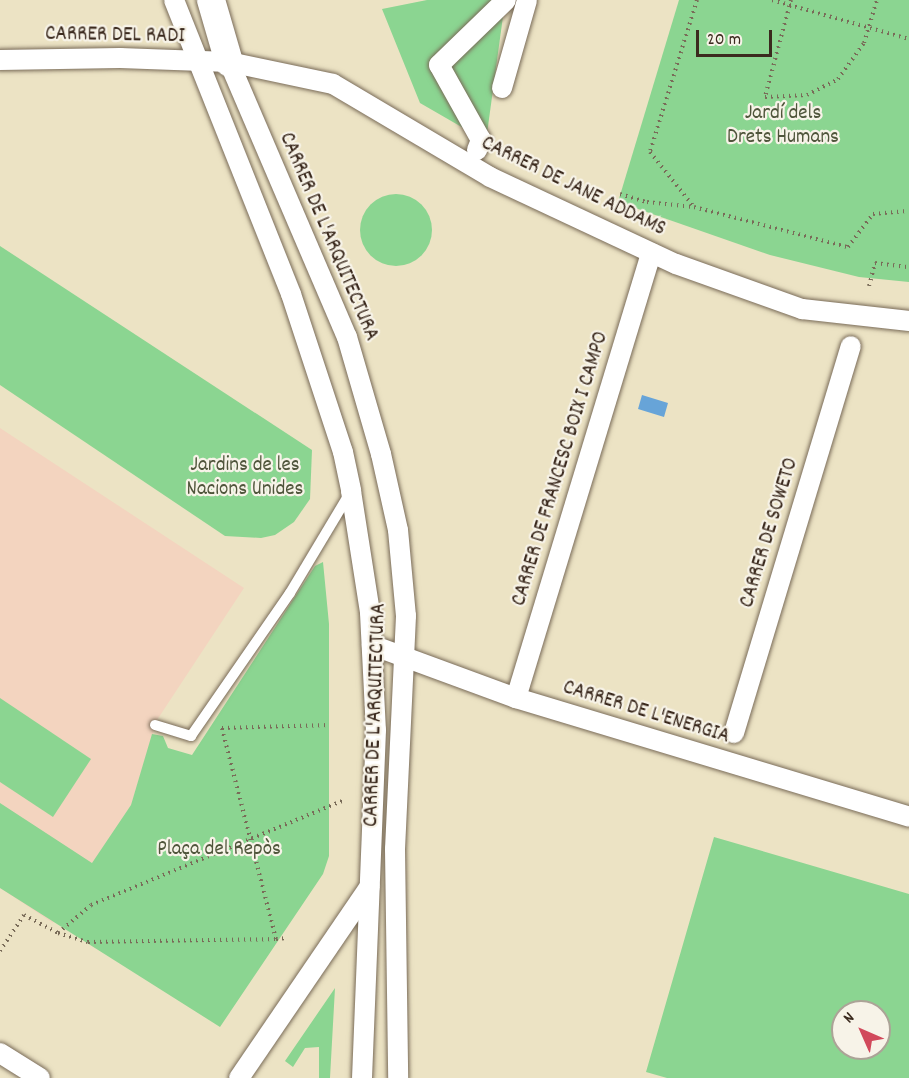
<!DOCTYPE html>
<meta charset="utf-8">
<style>
body{margin:0}
#map{position:relative;width:909px;height:1078px;overflow:hidden;background:#ece3c4;font-family:Dekko,sans-serif}
div>[style]{position:absolute}
.built>*{inset:0;background:#f3d4bf}
.green>*{inset:0;background:#8bd591}
.round{border-radius:50%}
.water>*{inset:0;background:#67a4d8}
.path>*{height:4px;margin-top:-2px;transform-origin:0;background:repeating-linear-gradient(90deg,#796b58 0 1.5px,transparent 0 6px)}
.roads{filter:drop-shadow(0 0 2px #796b58) drop-shadow(0 0 2px #796b58)}
.lane>*{height:10px;margin:-5px;padding:0 5px;transform-origin:5px;border-radius:5px;background:#fff}
.street>*{height:20px;margin:-10px;padding:0 10px;transform-origin:10px;border-radius:10px;background:#fff}
.secondary>*{height:28px;margin:-14px;padding:0 14px;transform-origin:14px;border-radius:14px;background:#fff}
span{translate:-50% -50%;white-space:nowrap;text-align:center;line-height:1.15;-webkit-text-stroke:4.5px #f7f3e8;paint-order:stroke}
.street-label{font-size:21px;color:#3b2a1e}
.park-label{font-size:21px;color:#4f553b}
.north{position:absolute;left:831px;top:1000px;width:60px;height:60px;box-sizing:border-box;background:#f7f3e8;border:2px solid #aca397;border-radius:50%;rotate:315deg;font-size:16px;font-weight:700;line-height:24px;text-align:center;color:#3b2a1e}
.north::after{content:'';display:block;margin:auto;width:21px;height:27px;background:#d1495b;clip-path:polygon(50% 0,100% 100%,50% 72%,0 100%)}
.scale{position:absolute;left:696px;top:30px;width:76px;height:27px;box-sizing:border-box;border:3px solid #3b2a1e;border-top:0;padding-left:8px;font-size:18px;line-height:21px;white-space:nowrap;color:#3b2a1e;-webkit-text-stroke:4px #f7f3e8;paint-order:stroke}
</style>
<div id="map">
<div class="built">
<i style="clip-path:polygon(0 428px,244px 588px,157px 720px,131px 805px,53px 923px,0 888px)"></i>
</div>
<div class="green">
<i style="clip-path:polygon(427px 0,498px 0,435px 63px,472px 133px,420px 103px,382px 9px)"></i>
<i style="clip-path:polygon(679px 0,909px 0,909px 282px,859px 277px,770px 255px,618px 202px)"></i>
<i style="clip-path:polygon(504px 9px,486px 141px,445px 65px)"></i>
<i class="round" style="left:360px;top:194px;width:72px;height:72px"></i>
<i style="clip-path:polygon(0 246px,312px 450px,310px 499px,294px 522px,275px 535px,261px 538px,225px 536px,0 385px)"></i>
<i style="clip-path:polygon(323px 562px,329px 624px,329px 856px,323px 874px,220px 1027px,0 888px,0 803px,92px 863px,131px 805px,152px 734px,163px 736px,168px 748px,192px 755px,315px 566px)"></i>
<i style="clip-path:polygon(0 698px,91px 759px,53px 817px,0 782px)"></i>
<i style="clip-path:polygon(evenodd,714px 837px,909px 894px,909px 1078px,667px 1078px,646px 1072px,714px 837px,843px 1012px,879px 1012px,879px 1048px,843px 1048px,843px 1012px)"></i>
<i style="clip-path:polygon(335px 988px,330px 1078px,319px 1078px,319px 1047px,305px 1048px,293px 1067px,285px 1061px)"></i>
</div>
<div class="water">
<i style="clip-path:polygon(642px 395px,668px 403px,664px 417px,638px 409px)"></i>
</div>
<div class="path">
<i style="left:697px;top:0;width:159px;rotate:107.2deg"></i>
<i style="left:650px;top:152px;width:70px;rotate:51.3deg"></i>
<i style="left:694px;top:207px;width:159px;rotate:14.6deg"></i>
<i style="left:848px;top:247px;width:41px;rotate:-52.9deg"></i>
<i style="left:873px;top:214px;width:36px;rotate:-5deg"></i>
<i style="left:772px;top:0;width:142px;rotate:15.9deg"></i>
<i style="left:791px;top:0;width:100px;rotate:105deg"></i>
<i style="left:765px;top:97px;width:42px;rotate:-2.7deg"></i>
<i style="left:807px;top:95px;width:35px;rotate:-27deg"></i>
<i style="left:838px;top:79px;width:44px;rotate:-54.2deg"></i>
<i style="left:864px;top:43px;width:45px;rotate:-73.2deg"></i>
<i style="left:620px;top:194px;width:28px;rotate:17deg"></i>
<i style="left:647px;top:202px;width:46px;rotate:6.2deg"></i>
<i style="left:869px;top:286px;width:24px;rotate:-75deg"></i>
<i style="left:875px;top:263px;width:34px;rotate:7deg"></i>
<i style="left:58px;top:933px;width:31px;rotate:17deg"></i>
<i style="left:88px;top:942px;width:188px;rotate:-0.9deg"></i>
<i style="left:276px;top:939px;width:218px;rotate:-104.4deg"></i>
<i style="left:222px;top:728px;width:107px;rotate:-1.6deg"></i>
<i style="left:276px;top:939px;width:11px;rotate:-5deg"></i>
<i style="left:0;top:951px;width:43px;rotate:-56.3deg"></i>
<i style="left:24px;top:915px;width:38px;rotate:28deg"></i>
<i style="left:58px;top:933px;width:43px;rotate:-40.3deg"></i>
<i style="left:91px;top:905px;width:274px;rotate:-22.5deg"></i>
</div>
<div class="roads">
<div class="lane">
<i style="left:155px;top:725px;width:38px;rotate:17deg"></i>
<i style="left:191px;top:736px;width:174px;rotate:-55.3deg"></i>
<i style="left:290px;top:593px;width:119px;rotate:-59.1deg"></i>
</div>
<div class="street">
<i style="left:174px;top:0;width:316px;rotate:68.3deg"></i>
<i style="left:291px;top:294px;width:166px;rotate:71.8deg"></i>
<i style="left:343px;top:452px;width:40px;rotate:78deg"></i>
<i style="left:351px;top:491px;width:123px;rotate:81.1deg"></i>
<i style="left:370px;top:613px;width:117px;rotate:87.1deg"></i>
<i style="left:376px;top:730px;width:348px;rotate:92.3deg"></i>
<i style="left:0;top:60px;width:120px;rotate:-1deg"></i>
<i style="left:120px;top:58px;width:109px;rotate:2.1deg"></i>
<i style="left:229px;top:62px;width:106px;rotate:11.9deg"></i>
<i style="left:333px;top:84px;width:182px;rotate:30.6deg"></i>
<i style="left:490px;top:177px;width:205px;rotate:25.1deg"></i>
<i style="left:676px;top:264px;width:134px;rotate:19.7deg"></i>
<i style="left:802px;top:309px;width:108px;rotate:6.4deg"></i>
<i style="left:229px;top:62px;width:299px;rotate:66.8deg"></i>
<i style="left:347px;top:337px;width:122px;rotate:73.8deg"></i>
<i style="left:381px;top:454px;width:78px;rotate:77.4deg"></i>
<i style="left:398px;top:530px;width:86px;rotate:84.7deg"></i>
<i style="left:406px;top:616px;width:233px;rotate:92.7deg"></i>
<i style="left:395px;top:849px;width:229px;rotate:89.2deg"></i>
<i style="left:502px;top:88px;width:91px;rotate:-74.1deg"></i>
<i style="left:477px;top:150px;width:11px;rotate:-68deg"></i>
<i style="left:481px;top:140px;width:86px;rotate:-119.2deg"></i>
<i style="left:439px;top:65px;width:93px;rotate:-44.1deg"></i>
<i style="left:372px;top:645px;width:153px;rotate:20.2deg"></i>
<i style="left:516px;top:698px;width:411px;rotate:16.8deg"></i>
<i style="left:516px;top:698px;width:465px;rotate:-73.1deg"></i>
<i style="left:734px;top:733px;width:404px;rotate:-73.2deg"></i>
<i style="left:0;top:1053px;width:47px;rotate:32deg"></i>
<i style="left:239px;top:1078px;width:232px;rotate:-55.7deg"></i>
</div>
<div class="secondary">
<i style="left:211px;top:0;width:65px;rotate:73.8deg"></i>
</div>
</div>
<div class="street-label">
<span style="left:115px;top:36px;rotate:1deg">CARRER DEL RADI</span>
<span style="left:573px;top:187px;rotate:26deg">CARRER DE JANE ADDAMS</span>
<span style="left:328px;top:237px;rotate:67deg">CARRER DE L'ARQUITECTURA</span>
<span style="left:561px;top:469px;rotate:-73deg">CARRER DE FRANCESC BOIX I CAMPO</span>
<span style="left:770px;top:533px;rotate:-73deg">CARRER DE SOWETO</span>
<span style="left:646px;top:713px;rotate:17deg">CARRER DE L'ENERGIA</span>
<span style="left:376px;top:715px;rotate:-88deg">CARRER DE L'ARQUITECTURA</span>
</div>
<div class="park-label">
<span style="left:783px;top:126px">Jardí dels<br>Drets Humans</span>
<span style="left:245px;top:478px">Jardins de les<br>Nacions Unides</span>
<span style="left:219px;top:850px">Plaça del Repòs</span>
</div>
<div class="north">N</div>
<div class="scale">20 m</div>
</div>
